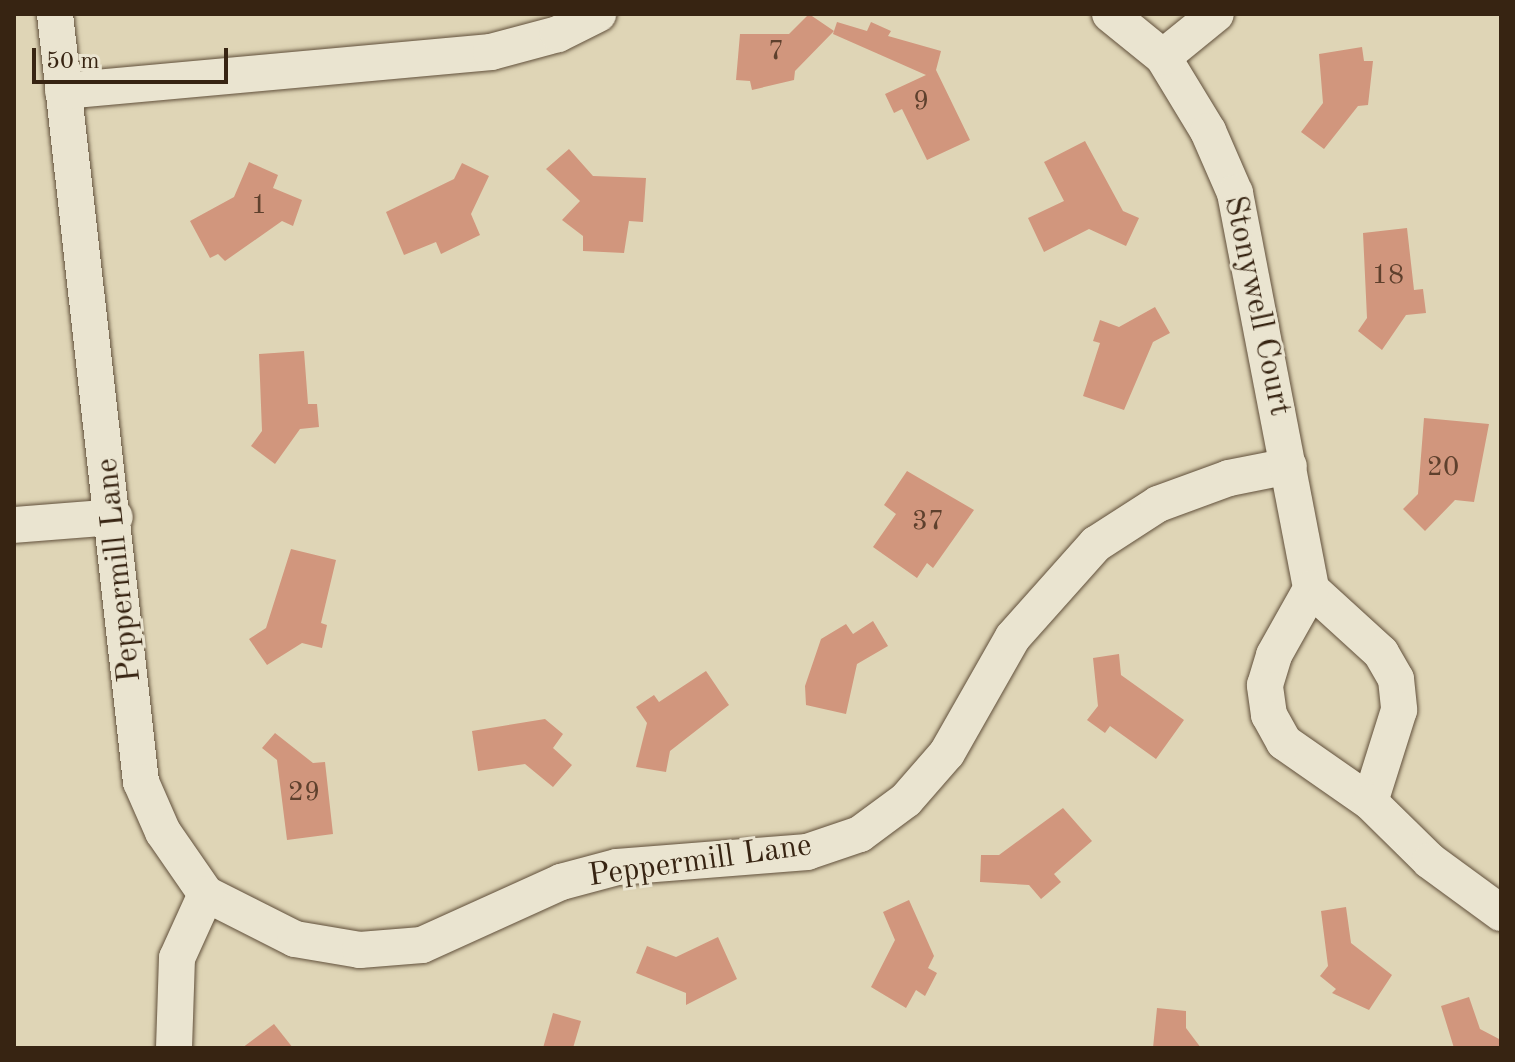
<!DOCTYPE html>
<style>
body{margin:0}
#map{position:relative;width:1515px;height:1062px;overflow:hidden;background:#dfd5b6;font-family:"Old Standard TT",serif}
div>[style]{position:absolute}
.building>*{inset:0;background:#d1967d}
.roads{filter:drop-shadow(0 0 2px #61503b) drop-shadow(0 0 2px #61503b)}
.minor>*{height:36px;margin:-18px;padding:0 18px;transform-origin:18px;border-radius:18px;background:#eae4d0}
span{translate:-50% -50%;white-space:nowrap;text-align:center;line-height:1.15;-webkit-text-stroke:6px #eae4d0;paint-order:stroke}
.number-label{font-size:28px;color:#5e402d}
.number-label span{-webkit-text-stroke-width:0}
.street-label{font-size:32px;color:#372412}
.frame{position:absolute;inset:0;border:16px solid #372412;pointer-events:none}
.scale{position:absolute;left:32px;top:48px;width:196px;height:36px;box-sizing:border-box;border:4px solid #372412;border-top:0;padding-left:10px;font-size:24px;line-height:28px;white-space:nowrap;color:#372412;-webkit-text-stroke:6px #eae4d0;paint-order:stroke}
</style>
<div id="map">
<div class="building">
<i style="clip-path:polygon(809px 14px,834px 31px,795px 71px,794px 80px,752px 90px,750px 81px,736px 80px,740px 34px,789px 34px)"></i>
<i style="clip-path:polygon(837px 22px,867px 31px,871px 22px,891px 31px,888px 36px,941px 51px,936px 70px,970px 140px,927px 160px,902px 109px,894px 113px,885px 94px,926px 75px,833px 34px)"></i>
<i style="clip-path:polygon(1362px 47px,1364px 61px,1373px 61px,1368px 105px,1358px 106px,1324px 149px,1301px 132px,1323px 103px,1319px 54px)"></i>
<i style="clip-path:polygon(1085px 141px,1123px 211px,1139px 218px,1126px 246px,1089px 229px,1044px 252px,1028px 218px,1064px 201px,1044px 162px)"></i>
<i style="clip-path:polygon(569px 149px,593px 176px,646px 178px,643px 222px,629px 221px,624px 253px,583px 251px,583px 236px,562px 220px,580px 201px,546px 169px)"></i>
<i style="clip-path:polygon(249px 162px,278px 175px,273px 188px,302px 200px,293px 226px,282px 221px,225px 261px,218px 254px,210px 258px,190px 221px,234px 197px)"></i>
<i style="clip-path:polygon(462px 163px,489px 176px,471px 214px,480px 235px,441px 254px,436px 242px,404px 255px,386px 212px,454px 179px)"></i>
<i style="clip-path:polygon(1407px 228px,1414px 290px,1423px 289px,1426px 313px,1406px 315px,1382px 350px,1358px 331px,1367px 318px,1363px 233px)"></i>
<i style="clip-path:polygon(1155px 307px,1170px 333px,1153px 342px,1124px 410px,1083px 396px,1100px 343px,1093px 341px,1100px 320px,1119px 327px)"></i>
<i style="clip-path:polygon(304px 351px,308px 404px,317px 404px,319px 427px,300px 429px,275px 464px,251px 446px,262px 431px,259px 354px)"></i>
<i style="clip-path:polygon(1424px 418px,1489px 424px,1474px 502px,1455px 500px,1425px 531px,1403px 509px,1418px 494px)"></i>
<i style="clip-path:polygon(907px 471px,974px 510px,933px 568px,927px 563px,917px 578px,873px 547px,896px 514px,884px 505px)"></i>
<i style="clip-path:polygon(291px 549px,336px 560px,321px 623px,327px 625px,322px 648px,302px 643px,267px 665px,249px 639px,266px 628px)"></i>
<i style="clip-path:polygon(873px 621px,888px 646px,857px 664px,846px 714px,806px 705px,805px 686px,821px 639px,846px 624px,853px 634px)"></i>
<i style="clip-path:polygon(1119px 654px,1121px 675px,1184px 720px,1156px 759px,1110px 726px,1105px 733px,1087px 720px,1098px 706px,1093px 658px)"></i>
<i style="clip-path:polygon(706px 671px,729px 705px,670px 751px,666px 772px,636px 767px,647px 723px,636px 707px,654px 695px,659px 702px)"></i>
<i style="clip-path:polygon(545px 719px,563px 734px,553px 748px,572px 765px,553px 787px,525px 764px,478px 771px,472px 731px)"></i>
<i style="clip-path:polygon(275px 733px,313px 763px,325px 762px,333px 834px,287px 840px,277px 760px,262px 748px)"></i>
<i style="clip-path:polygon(1063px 808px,1092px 841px,1054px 874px,1061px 882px,1041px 899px,1029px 885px,980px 882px,981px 855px,999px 855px)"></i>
<i style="clip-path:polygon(909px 900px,934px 956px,928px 968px,937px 973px,925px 996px,916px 990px,906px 1008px,871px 987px,895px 940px,883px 912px)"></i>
<i style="clip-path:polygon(1346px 907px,1351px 943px,1392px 975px,1369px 1010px,1332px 993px,1336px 989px,1320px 976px,1328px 966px,1321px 911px)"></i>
<i style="clip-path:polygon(718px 937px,737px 979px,686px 1005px,686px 993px,636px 973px,647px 946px,676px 957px)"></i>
<i style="clip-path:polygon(1469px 997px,1480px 1029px,1501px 1040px,1501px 1048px,1454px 1048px,1441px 1006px)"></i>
<i style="clip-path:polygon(1157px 1008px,1186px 1011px,1186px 1028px,1201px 1048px,1153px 1048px)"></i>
<i style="clip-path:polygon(553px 1013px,581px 1021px,573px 1048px,543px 1048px)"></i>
<i style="clip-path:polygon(274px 1024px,293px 1048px,242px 1048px)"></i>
</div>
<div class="roads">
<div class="minor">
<i style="left:55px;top:14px;width:773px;rotate:83.61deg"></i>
<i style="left:141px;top:782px;width:55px;rotate:66.3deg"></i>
<i style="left:163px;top:832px;width:75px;rotate:55.3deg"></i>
<i style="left:206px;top:894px;width:100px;rotate:26.8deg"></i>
<i style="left:295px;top:939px;width:66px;rotate:9.6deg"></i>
<i style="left:360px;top:950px;width:62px;rotate:-4.6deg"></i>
<i style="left:422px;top:945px;width:153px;rotate:-24.4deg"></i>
<i style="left:561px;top:882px;width:58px;rotate:-15deg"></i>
<i style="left:617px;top:867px;width:191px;rotate:-4.5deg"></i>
<i style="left:807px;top:852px;width:56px;rotate:-18.8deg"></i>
<i style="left:860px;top:834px;width:57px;rotate:-36.5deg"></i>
<i style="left:906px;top:800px;width:62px;rotate:-48.9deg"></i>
<i style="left:947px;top:753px;width:133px;rotate:-60.4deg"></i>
<i style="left:1013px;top:637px;width:125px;rotate:-48.3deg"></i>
<i style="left:1096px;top:544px;width:74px;rotate:-32.8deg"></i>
<i style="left:1158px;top:504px;width:76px;rotate:-20.1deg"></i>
<i style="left:1229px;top:478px;width:61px;rotate:-11.3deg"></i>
<i style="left:1110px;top:14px;width:68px;rotate:39.1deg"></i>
<i style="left:1163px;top:57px;width:87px;rotate:58.7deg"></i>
<i style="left:1208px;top:131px;width:68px;rotate:66.5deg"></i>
<i style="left:1235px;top:193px;width:403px;rotate:79.1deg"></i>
<i style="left:1311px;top:589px;width:95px;rotate:42.4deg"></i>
<i style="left:1381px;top:653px;width:30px;rotate:60deg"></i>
<i style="left:1396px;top:679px;width:31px;rotate:84deg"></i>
<i style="left:1399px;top:710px;width:96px;rotate:107.5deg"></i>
<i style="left:1370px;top:802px;width:105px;rotate:-145.1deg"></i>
<i style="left:1284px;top:742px;width:31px;rotate:-119deg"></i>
<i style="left:1269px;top:715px;width:30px;rotate:-98deg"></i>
<i style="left:1265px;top:685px;width:31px;rotate:-73deg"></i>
<i style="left:1274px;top:655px;width:76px;rotate:-60.7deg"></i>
<i style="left:1163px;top:57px;width:68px;rotate:-39.1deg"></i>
<i style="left:63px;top:91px;width:430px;rotate:-5.2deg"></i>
<i style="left:491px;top:52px;width:69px;rotate:-15deg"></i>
<i style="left:558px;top:34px;width:45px;rotate:-26.6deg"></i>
<i style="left:14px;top:525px;width:101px;rotate:-4.5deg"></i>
<i style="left:1370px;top:802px;width:84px;rotate:44.5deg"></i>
<i style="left:1430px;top:861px;width:88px;rotate:36.2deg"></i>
<i style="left:174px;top:1048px;width:90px;rotate:-88.1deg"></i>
<i style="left:177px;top:958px;width:70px;rotate:-65.6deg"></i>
</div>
</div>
<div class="number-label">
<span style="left:776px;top:52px">7</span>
<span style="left:921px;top:102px">9</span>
<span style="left:259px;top:206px">1</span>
<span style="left:1388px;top:276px">18</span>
<span style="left:1443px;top:468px">20</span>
<span style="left:928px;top:522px">37</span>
<span style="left:304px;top:793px">29</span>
</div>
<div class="street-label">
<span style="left:1256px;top:306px;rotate:78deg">Stonywell Court</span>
<span style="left:120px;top:570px;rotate:-96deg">Peppermill Lane</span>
<span style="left:700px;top:862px;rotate:-8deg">Peppermill Lane</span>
</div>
<div class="frame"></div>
<div class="scale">50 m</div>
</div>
